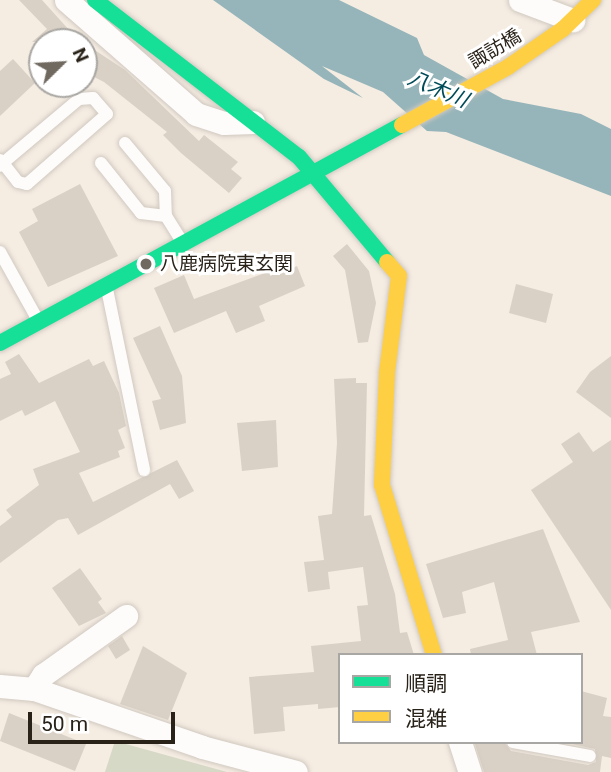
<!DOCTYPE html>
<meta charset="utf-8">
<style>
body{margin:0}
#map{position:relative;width:611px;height:772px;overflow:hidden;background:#f5ece2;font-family:Roboto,"Noto Sans JP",sans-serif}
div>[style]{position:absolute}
.green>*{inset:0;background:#d7d9c7}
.water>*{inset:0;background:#96b5ba}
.building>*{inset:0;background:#dad1c6}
.roads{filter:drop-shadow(0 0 2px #d0c9c0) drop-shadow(0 0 2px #d0c9c0)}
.lane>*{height:12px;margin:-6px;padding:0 6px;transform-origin:6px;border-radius:6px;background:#fefcfb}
.street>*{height:23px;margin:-11.5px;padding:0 11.5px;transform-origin:11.5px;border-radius:11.5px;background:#fefcfb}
.fast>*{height:16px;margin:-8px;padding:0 8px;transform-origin:8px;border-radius:8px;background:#16e098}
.slow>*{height:16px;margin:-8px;padding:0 8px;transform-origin:8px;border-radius:8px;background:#ffcf43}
.dots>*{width:19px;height:19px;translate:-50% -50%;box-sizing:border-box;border:4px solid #fff;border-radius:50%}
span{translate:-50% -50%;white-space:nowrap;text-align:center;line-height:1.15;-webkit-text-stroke:6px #fff;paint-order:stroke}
.street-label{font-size:19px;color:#292219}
.poi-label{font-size:19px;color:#292219}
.left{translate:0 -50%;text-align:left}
.water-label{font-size:21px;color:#004b58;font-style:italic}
.legend{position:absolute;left:338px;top:653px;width:245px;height:91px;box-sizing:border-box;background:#fff;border:2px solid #a9a7a3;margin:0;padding:9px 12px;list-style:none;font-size:21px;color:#292219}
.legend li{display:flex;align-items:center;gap:14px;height:35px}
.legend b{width:35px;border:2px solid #a9a7a3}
.north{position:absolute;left:28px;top:28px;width:70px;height:70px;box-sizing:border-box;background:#fff;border:2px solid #a9a7a3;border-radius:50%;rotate:66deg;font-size:19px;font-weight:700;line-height:28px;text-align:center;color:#292219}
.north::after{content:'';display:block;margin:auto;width:24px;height:32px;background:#70695f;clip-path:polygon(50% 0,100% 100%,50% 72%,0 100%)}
.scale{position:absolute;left:28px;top:712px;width:147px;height:32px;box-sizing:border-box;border:4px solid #292219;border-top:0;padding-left:9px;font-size:21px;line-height:24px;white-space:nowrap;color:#292219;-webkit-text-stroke:5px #fff;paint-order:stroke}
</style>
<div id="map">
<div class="green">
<i style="clip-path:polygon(115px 741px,227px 772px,105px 772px)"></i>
</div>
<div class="water">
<i style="clip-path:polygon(213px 0,339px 0,417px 38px,424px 55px,503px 99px,581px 114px,611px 129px,611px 196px,446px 132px,427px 131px,383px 92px,322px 66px,363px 98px,324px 79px)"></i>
</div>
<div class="building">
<i style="clip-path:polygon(19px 0,42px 0,80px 42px,32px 42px,47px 29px)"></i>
<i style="clip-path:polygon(84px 43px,125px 70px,199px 141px,204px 135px,238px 162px,231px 169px,242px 178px,229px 193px,181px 153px,163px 135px,167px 132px,104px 82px,84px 72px)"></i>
<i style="clip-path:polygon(13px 59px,35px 83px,0 116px,0 71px)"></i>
<i style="clip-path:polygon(80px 184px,118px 256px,48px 287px,19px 232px,38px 221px,32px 209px)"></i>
<i style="clip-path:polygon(347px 244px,369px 271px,376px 303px,368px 342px,358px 343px,345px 270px,333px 256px)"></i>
<i style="clip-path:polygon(284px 266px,286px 271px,297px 266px,305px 286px,259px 306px,265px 321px,236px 333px,226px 311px,174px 333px,154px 288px,184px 275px,194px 299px)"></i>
<i style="clip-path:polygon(516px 284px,553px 294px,546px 323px,509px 313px)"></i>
<i style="clip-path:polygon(160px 326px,182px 376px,186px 423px,160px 430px,152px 401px,161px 399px,133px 338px)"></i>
<i style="clip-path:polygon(19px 354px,39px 383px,89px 359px,93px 366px,104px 361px,119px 393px,126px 426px,118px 430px,125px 448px,118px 451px,120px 457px,79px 473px,93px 502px,177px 460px,194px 491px,179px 499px,170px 484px,78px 535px,68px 518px,58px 520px,0 563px,0 526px,12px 517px,6px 510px,39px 485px,33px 469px,80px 452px,55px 401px,25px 416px,22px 410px,0 421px,0 379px,11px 374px,5px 362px)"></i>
<i style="clip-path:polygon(611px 356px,611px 418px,576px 392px,590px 372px)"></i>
<i style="clip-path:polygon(356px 378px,356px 383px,367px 383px,364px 516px,371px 515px,395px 594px,400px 633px,407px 632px,414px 655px,340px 655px,340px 707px,318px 709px,318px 704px,283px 707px,285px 731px,254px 734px,249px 677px,314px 672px,311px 646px,361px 641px,357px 606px,368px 605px,363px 567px,328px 572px,330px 589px,308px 592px,304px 562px,324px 560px,318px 516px,332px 514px,337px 443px,334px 379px)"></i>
<i style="clip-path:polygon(276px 420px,278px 467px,242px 471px,237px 423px)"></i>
<i style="clip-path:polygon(579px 432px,593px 452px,611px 440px,611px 610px,531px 490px,573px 462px,561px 444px)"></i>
<i style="clip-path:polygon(543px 529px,580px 622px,531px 632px,537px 655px,471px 655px,470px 649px,508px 640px,494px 582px,462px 592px,466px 613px,443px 618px,426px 564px)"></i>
<i style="clip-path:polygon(80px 568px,102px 599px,98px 602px,106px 613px,79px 626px,52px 588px)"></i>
<i style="clip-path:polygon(122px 636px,130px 650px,116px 659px,108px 646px)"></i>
<i style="clip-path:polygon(143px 646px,187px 673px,168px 720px,120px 704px)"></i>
<i style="clip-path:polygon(581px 691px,607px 698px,603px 716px,611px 717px,611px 758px,602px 756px,600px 772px,484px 772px,475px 744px,504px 742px,511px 751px,588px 765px,596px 762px,595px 749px,563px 742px,581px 742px)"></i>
<i style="clip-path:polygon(9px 713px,86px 744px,75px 771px,0 741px)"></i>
</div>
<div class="roads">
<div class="lane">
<i style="left:125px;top:143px;width:62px;rotate:50.2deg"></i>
<i style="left:165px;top:191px;width:25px;rotate:88deg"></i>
<i style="left:166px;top:216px;width:31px;rotate:58deg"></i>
<i style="left:0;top:160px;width:4px;rotate:45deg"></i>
<i style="left:3px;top:163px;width:24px;rotate:52deg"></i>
<i style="left:18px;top:182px;width:9px;rotate:13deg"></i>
<i style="left:27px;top:184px;width:106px;rotate:-41.2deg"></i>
<i style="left:107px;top:114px;width:21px;rotate:-131deg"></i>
<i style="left:93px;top:98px;width:14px;rotate:176deg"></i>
<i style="left:79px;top:99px;width:99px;rotate:139.9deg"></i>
<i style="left:3px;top:163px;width:4px;rotate:135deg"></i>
<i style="left:101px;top:163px;width:64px;rotate:51.3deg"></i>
<i style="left:141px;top:213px;width:25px;rotate:7deg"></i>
<i style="left:0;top:252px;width:80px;rotate:60.9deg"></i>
<i style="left:107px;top:289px;width:185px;rotate:78.4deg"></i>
<i style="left:513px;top:742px;width:78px;rotate:10.3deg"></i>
</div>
<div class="street">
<i style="left:66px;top:0;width:173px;rotate:41.2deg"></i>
<i style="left:196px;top:114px;width:29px;rotate:18deg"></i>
<i style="left:224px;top:123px;width:29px;rotate:-2deg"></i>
<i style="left:520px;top:0;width:57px;rotate:20.7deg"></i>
<i style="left:0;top:686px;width:34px;rotate:5deg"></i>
<i style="left:34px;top:689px;width:178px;rotate:19deg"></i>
<i style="left:202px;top:747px;width:97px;rotate:14.9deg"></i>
<i style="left:34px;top:689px;width:17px;rotate:-57deg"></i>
<i style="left:43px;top:675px;width:102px;rotate:-35.4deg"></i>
<i style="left:460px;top:742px;width:32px;rotate:72deg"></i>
</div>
<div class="fast">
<i style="left:95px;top:0;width:257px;rotate:37.6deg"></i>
<i style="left:299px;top:157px;width:137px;rotate:50deg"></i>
<i style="left:0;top:343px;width:457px;rotate:-28.5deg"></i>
</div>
<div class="slow">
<i style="left:402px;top:125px;width:121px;rotate:-28.7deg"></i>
<i style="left:508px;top:67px;width:67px;rotate:-34.6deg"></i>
<i style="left:563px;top:29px;width:42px;rotate:-44deg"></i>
<i style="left:387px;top:262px;width:18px;rotate:49deg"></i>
<i style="left:399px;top:276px;width:98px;rotate:97.1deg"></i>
<i style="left:387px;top:373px;width:112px;rotate:92.6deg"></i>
<i style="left:382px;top:485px;width:178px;rotate:73deg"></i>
</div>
</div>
<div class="dots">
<i style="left:146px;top:264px;background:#70695f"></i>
</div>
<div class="street-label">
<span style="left:495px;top:49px;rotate:-31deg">諏訪橋</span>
</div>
<div class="poi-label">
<span class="left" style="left:160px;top:264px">八鹿病院東玄関</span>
</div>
<div class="water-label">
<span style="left:438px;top:89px;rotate:23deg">八木川</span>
</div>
<ul class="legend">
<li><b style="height:9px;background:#16e098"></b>順調</li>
<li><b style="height:9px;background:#ffcf43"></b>混雑</li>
</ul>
<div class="north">N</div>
<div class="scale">50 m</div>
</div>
